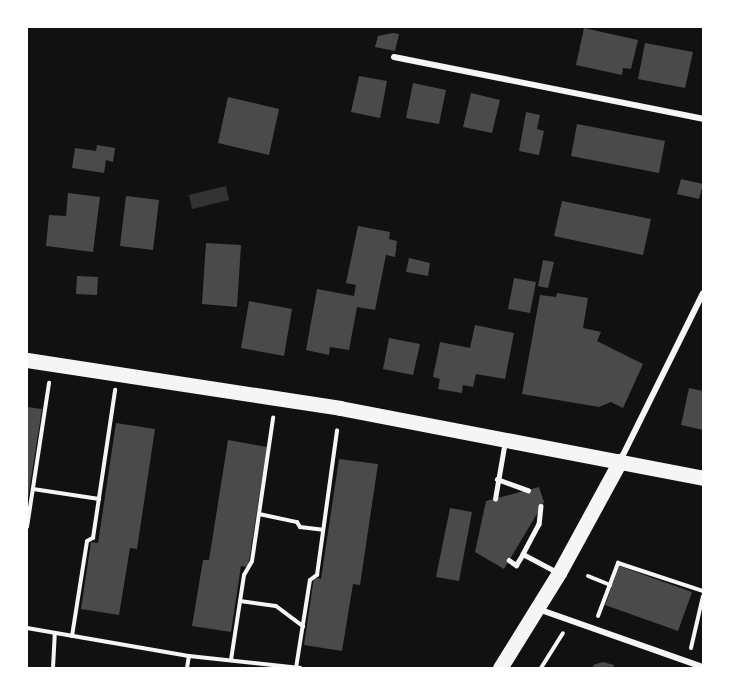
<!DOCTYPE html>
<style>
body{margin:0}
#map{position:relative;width:730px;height:695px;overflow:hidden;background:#111;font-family:"Asap Condensed",sans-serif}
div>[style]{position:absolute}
.water>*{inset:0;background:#333}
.building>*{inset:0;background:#4a4a4a}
.path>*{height:4px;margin:-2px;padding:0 2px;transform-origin:2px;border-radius:2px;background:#f5f5f5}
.service>*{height:4.5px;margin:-2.25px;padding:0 2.25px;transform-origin:2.25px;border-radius:2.25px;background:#f5f5f5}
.minor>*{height:6px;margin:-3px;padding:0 3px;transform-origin:3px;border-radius:3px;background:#f5f5f5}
.primary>*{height:15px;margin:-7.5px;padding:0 7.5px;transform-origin:7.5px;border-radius:7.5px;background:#f5f5f5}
span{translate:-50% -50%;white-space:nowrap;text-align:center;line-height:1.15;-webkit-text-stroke:4.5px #fff;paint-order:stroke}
.frame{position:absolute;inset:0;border:28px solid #fff;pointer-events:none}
</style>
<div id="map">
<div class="water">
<i style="clip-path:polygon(226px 186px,229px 200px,192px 209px,189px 195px)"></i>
</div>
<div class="building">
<i style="clip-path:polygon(584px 28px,638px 40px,631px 69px,623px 68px,622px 75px,576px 65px)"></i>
<i style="clip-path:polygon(393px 33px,399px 34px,395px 51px,375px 47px,378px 36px)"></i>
<i style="clip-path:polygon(645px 43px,693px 52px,685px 88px,638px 79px)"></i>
<i style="clip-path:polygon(359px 76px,387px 81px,380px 118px,351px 112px)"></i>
<i style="clip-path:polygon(413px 83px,446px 90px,439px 124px,406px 118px)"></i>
<i style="clip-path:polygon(471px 93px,500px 100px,492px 133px,463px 127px)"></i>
<i style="clip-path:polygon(228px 97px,279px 109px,269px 155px,218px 143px)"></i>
<i style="clip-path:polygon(526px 112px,540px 115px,537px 129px,544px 131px,539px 155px,519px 151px)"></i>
<i style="clip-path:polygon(577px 124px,665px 141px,659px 173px,571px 156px)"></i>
<i style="clip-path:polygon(97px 145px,115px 148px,113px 162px,106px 160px,104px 173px,72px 168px,75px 148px,96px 151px)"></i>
<i style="clip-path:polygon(681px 179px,703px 184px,699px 199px,677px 194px)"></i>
<i style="clip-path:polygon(68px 193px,100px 197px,93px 252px,46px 246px,49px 215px,66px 216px)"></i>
<i style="clip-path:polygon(126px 196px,159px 200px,153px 250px,120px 246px)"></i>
<i style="clip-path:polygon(562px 201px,651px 219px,643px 255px,554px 236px)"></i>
<i style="clip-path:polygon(358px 226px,390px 232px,389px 239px,397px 241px,395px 257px,386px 255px,375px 310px,357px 307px,349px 350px,330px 347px,329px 355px,306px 350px,317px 289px,354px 296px,356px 285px,346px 283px)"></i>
<i style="clip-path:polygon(206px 243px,241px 245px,237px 307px,202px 304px)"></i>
<i style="clip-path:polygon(409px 258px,430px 263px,428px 276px,406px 272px)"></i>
<i style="clip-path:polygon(543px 260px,554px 262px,548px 288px,538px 286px)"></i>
<i style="clip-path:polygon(77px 276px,98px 277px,97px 295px,76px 294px)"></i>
<i style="clip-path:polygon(514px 278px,536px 282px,530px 313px,508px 309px)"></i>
<i style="clip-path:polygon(557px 293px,588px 298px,583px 328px,601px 332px,597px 341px,643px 364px,623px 408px,611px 402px,599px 407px,522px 394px,540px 295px,556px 297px)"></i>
<i style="clip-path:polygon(249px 301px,292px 309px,284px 356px,241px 348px)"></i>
<i style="clip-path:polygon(475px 325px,514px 333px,505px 379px,476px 374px,473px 387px,463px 385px,462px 393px,438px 389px,440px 379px,433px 377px,440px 342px,470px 348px)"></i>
<i style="clip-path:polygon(389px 338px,420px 344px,413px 375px,383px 369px)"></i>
<i style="clip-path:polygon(689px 388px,703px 391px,703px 430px,681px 425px)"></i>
<i style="clip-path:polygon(27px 407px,42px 409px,28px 498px,27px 497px)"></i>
<i style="clip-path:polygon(116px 423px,155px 429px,137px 549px,130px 548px,119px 615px,81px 609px,91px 542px,98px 543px)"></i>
<i style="clip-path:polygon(228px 440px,267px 447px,248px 567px,241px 566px,231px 632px,192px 626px,203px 560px,209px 560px)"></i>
<i style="clip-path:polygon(339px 459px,378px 464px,360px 585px,353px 584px,342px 651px,304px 645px,314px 577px,321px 579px)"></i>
<i style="clip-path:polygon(539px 487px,544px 502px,504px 569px,475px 552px,486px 501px)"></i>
<i style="clip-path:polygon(450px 508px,472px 512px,459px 581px,436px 577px)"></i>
<i style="clip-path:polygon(619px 566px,692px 592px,678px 631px,605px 605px)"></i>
<i style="clip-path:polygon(603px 662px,614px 665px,613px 668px,594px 668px,593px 665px)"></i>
</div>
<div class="path">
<i style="left:33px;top:489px;width:67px;rotate:8.6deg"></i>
<i style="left:259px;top:514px;width:39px;rotate:12deg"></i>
<i style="left:297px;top:522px;width:6px;rotate:59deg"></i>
<i style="left:300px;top:527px;width:23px;rotate:7deg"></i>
<i style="left:27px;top:527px;width:146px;rotate:-81.3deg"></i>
<i style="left:588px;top:576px;width:24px;rotate:22deg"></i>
<i style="left:240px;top:601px;width:36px;rotate:8deg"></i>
<i style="left:276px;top:606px;width:34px;rotate:37deg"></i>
<i style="left:598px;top:616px;width:57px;rotate:-69.3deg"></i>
<i style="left:618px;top:563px;width:89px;rotate:18.2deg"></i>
<i style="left:27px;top:628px;width:164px;rotate:9.8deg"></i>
<i style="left:189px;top:656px;width:112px;rotate:6.2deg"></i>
<i style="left:72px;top:636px;width:96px;rotate:-81deg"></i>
<i style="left:87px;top:541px;width:7px;rotate:-27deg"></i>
<i style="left:93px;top:538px;width:150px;rotate:-81.5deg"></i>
<i style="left:691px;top:648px;width:53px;rotate:-77deg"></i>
<i style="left:231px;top:660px;width:86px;rotate:-81.3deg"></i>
<i style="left:244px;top:575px;width:16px;rotate:-60deg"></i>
<i style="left:252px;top:561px;width:145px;rotate:-81.6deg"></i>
<i style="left:53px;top:668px;width:35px;rotate:-87deg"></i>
<i style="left:187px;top:668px;width:12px;rotate:-81deg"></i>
<i style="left:296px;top:668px;width:89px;rotate:-81deg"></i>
<i style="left:310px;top:580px;width:9px;rotate:-36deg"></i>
<i style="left:317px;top:575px;width:146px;rotate:-82.1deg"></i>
<i style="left:541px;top:668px;width:41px;rotate:-57.8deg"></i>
</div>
<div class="service">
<i style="left:497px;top:479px;width:33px;rotate:20deg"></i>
<i style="left:495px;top:499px;width:59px;rotate:-80.2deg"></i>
<i style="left:541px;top:506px;width:18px;rotate:96deg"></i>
<i style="left:539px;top:524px;width:34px;rotate:118deg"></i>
<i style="left:523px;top:554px;width:38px;rotate:28deg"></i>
<i style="left:509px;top:560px;width:9px;rotate:36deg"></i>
<i style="left:516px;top:565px;width:13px;rotate:-58deg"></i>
</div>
<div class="minor">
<i style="left:394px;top:57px;width:315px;rotate:11.3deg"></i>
<i style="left:620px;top:461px;width:187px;rotate:-63.7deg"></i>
<i style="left:538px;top:609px;width:175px;rotate:19.4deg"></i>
</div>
<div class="primary">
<i style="left:27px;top:360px;width:317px;rotate:8.7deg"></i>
<i style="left:340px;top:408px;width:370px;rotate:10.9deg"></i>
<i style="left:500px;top:668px;width:112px;rotate:-58.2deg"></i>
<i style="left:559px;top:573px;width:128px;rotate:-61.4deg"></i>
</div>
<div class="frame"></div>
</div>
